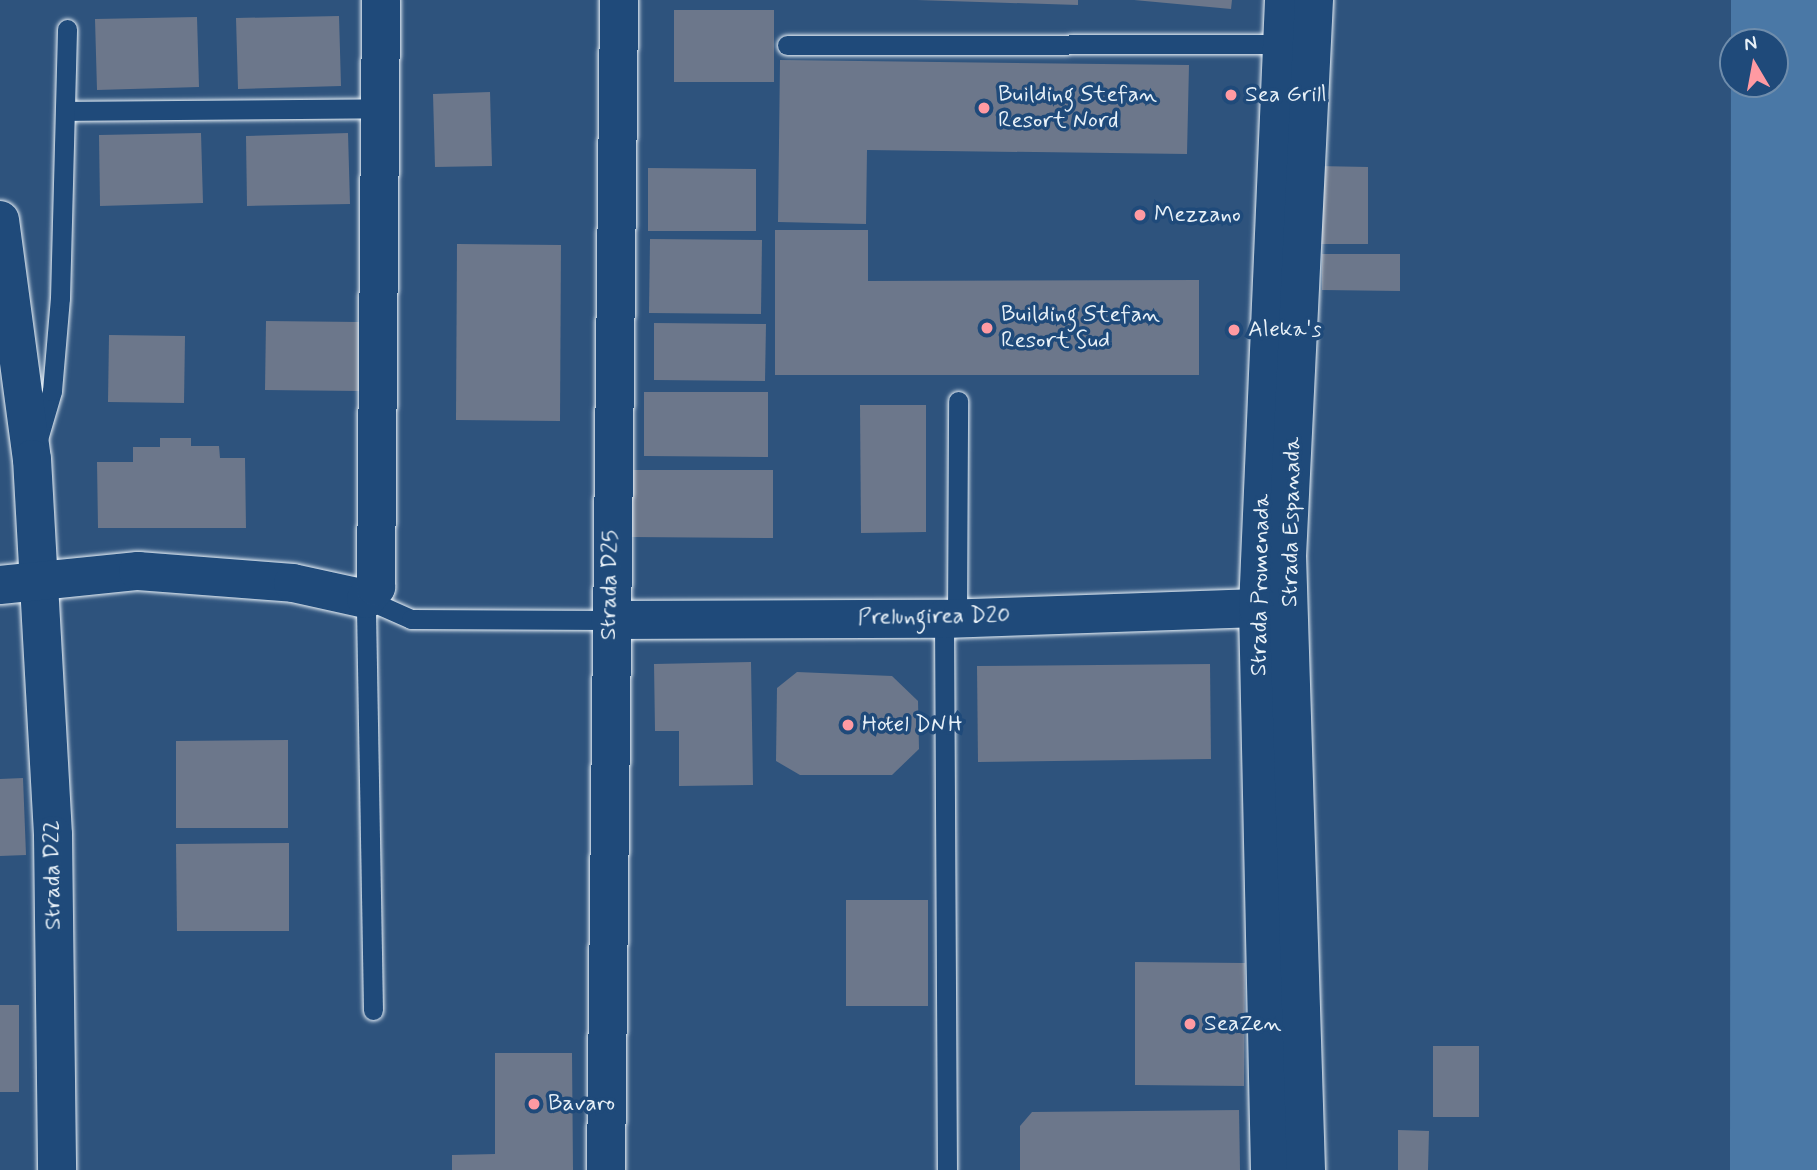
<!DOCTYPE html>
<style>
body{margin:0}
#map{position:relative;width:1817px;height:1170px;overflow:hidden;background:#2e537d;font-family:Mynerve,sans-serif}
div>[style]{position:absolute}
.water>*{inset:0;background:#4a78a6}
.building>*{inset:0;background:#6c778b}
.roads{filter:drop-shadow(0 0 2px #e8f1f8) drop-shadow(0 0 2px #e8f1f8)}
.lane>*{height:19px;margin:-9.5px;padding:0 9.5px;transform-origin:9.5px;border-radius:9.5px;background:#1f4a7a}
.street>*{height:38px;margin:-19px;padding:0 19px;transform-origin:19px;border-radius:19px;background:#1f4a7a}
.dots>*{width:19px;height:19px;translate:-50% -50%;box-sizing:border-box;border:4px solid #1f4a7a;border-radius:50%}
span{translate:-50% -50%;white-space:nowrap;text-align:center;line-height:1.15;-webkit-text-stroke:7px #1f4a7a;paint-order:stroke}
.poi-label{font-size:23px;color:#e8f1f8}
.left{translate:0 -50%;text-align:left}
.street-label{font-size:23px;color:#e8f1f8}
.north{position:absolute;left:1719px;top:28px;width:70px;height:70px;box-sizing:border-box;background:#1f4a7a;border:2px solid #6f8dac;border-radius:50%;rotate:350deg;font-size:19px;font-weight:700;line-height:28px;text-align:center;color:#e8f1f8}
.north::after{content:'';display:block;margin:auto;width:24px;height:32px;background:#ff9aa2;clip-path:polygon(50% 0,100% 100%,50% 72%,0 100%)}
</style>
<div id="map">
<div class="water">
<i style="clip-path:polygon(evenodd,1731px 0,1817px 0,1817px 1170px,1730px 1170px,1731px 0,1733px 42px,1775px 42px,1775px 84px,1733px 84px,1733px 42px)"></i>
</div>
<div class="building">
<i style="clip-path:polygon(917px 0,1078px 0,1078px 5px)"></i>
<i style="clip-path:polygon(1134px 0,1232px 0,1231px 9px)"></i>
<i style="clip-path:polygon(674px 10px,774px 10px,774px 82px,674px 82px)"></i>
<i style="clip-path:polygon(339px 16px,341px 86px,238px 89px,236px 18px)"></i>
<i style="clip-path:polygon(197px 17px,199px 87px,97px 90px,95px 19px)"></i>
<i style="clip-path:polygon(780px 60px,1189px 65px,1187px 154px,867px 150px,866px 224px,778px 222px)"></i>
<i style="clip-path:polygon(490px 92px,492px 166px,435px 167px,433px 94px)"></i>
<i style="clip-path:polygon(201px 133px,203px 203px,100px 206px,99px 135px)"></i>
<i style="clip-path:polygon(348px 133px,350px 204px,247px 206px,246px 136px)"></i>
<i style="clip-path:polygon(1318px 166px,1368px 167px,1368px 244px,1318px 244px)"></i>
<i style="clip-path:polygon(648px 168px,756px 169px,756px 231px,648px 231px)"></i>
<i style="clip-path:polygon(775px 230px,868px 230px,868px 281px,1199px 280px,1199px 375px,775px 375px)"></i>
<i style="clip-path:polygon(650px 239px,762px 240px,761px 314px,649px 313px)"></i>
<i style="clip-path:polygon(457px 244px,561px 245px,560px 421px,456px 420px)"></i>
<i style="clip-path:polygon(1322px 254px,1400px 254px,1400px 291px,1322px 290px)"></i>
<i style="clip-path:polygon(266px 321px,360px 322px,359px 391px,265px 390px)"></i>
<i style="clip-path:polygon(654px 323px,766px 324px,765px 381px,654px 380px)"></i>
<i style="clip-path:polygon(109px 335px,185px 336px,184px 403px,108px 402px)"></i>
<i style="clip-path:polygon(644px 392px,768px 392px,768px 457px,644px 456px)"></i>
<i style="clip-path:polygon(860px 405px,926px 405px,926px 532px,861px 533px)"></i>
<i style="clip-path:polygon(160px 438px,191px 438px,191px 446px,219px 446px,220px 458px,245px 458px,246px 528px,98px 528px,97px 462px,133px 462px,133px 447px,160px 447px)"></i>
<i style="clip-path:polygon(629px 470px,773px 470px,773px 538px,629px 537px)"></i>
<i style="clip-path:polygon(751px 662px,753px 785px,679px 786px,679px 731px,655px 731px,654px 664px)"></i>
<i style="clip-path:polygon(1210px 664px,1211px 759px,978px 762px,977px 666px)"></i>
<i style="clip-path:polygon(797px 672px,892px 676px,918px 701px,919px 749px,892px 775px,800px 775px,776px 761px,777px 688px)"></i>
<i style="clip-path:polygon(288px 740px,288px 828px,176px 828px,176px 741px)"></i>
<i style="clip-path:polygon(23px 778px,26px 855px,0 856px,0 779px)"></i>
<i style="clip-path:polygon(289px 843px,289px 931px,177px 931px,176px 844px)"></i>
<i style="clip-path:polygon(846px 900px,928px 900px,928px 1006px,846px 1006px)"></i>
<i style="clip-path:polygon(1135px 962px,1245px 963px,1244px 1086px,1135px 1085px)"></i>
<i style="clip-path:polygon(0 1005px,19px 1005px,19px 1092px,0 1092px)"></i>
<i style="clip-path:polygon(1433px 1046px,1479px 1046px,1479px 1117px,1433px 1117px)"></i>
<i style="clip-path:polygon(495px 1053px,572px 1053px,573px 1170px,452px 1170px,452px 1155px,495px 1154px)"></i>
<i style="clip-path:polygon(1239px 1110px,1240px 1170px,1020px 1170px,1020px 1126px,1032px 1112px)"></i>
<i style="clip-path:polygon(1398px 1130px,1429px 1131px,1428px 1170px,1398px 1170px)"></i>
</div>
<div class="roads">
<div class="lane">
<i style="left:787px;top:45px;width:495px;rotate:-0.1deg"></i>
<i style="left:66px;top:111px;width:314px;rotate:-0.5deg"></i>
<i style="left:38px;top:439px;width:50px;rotate:-73.7deg"></i>
<i style="left:52px;top:391px;width:93px;rotate:-85.1deg"></i>
<i style="left:60px;top:298px;width:269px;rotate:-88.5deg"></i>
<i style="left:957px;top:618px;width:217px;rotate:-89.7deg"></i>
<i style="left:944px;top:619px;width:551px;rotate:89.69deg"></i>
<i style="left:373px;top:1010px;width:411px;rotate:-91deg"></i>
<i style="left:366px;top:599px;width:49px;rotate:24deg"></i>
<i style="left:411px;top:619px;width:199px;rotate:0.3deg"></i>
</div>
<div class="street">
<i style="left:0;top:220px;width:241px;rotate:82.4deg"></i>
<i style="left:32px;top:459px;width:377px;rotate:86.8deg"></i>
<i style="left:53px;top:835px;width:335px;rotate:89.3deg"></i>
<i style="left:0;top:585px;width:139px;rotate:-5.8deg"></i>
<i style="left:138px;top:571px;width:155px;rotate:4.4deg"></i>
<i style="left:293px;top:583px;width:75px;rotate:12.4deg"></i>
<i style="left:366px;top:599px;width:16px;rotate:-50deg"></i>
<i style="left:376px;top:587px;width:587px;rotate:-89.51deg"></i>
<i style="left:610px;top:620px;width:334px;rotate:-0.2deg"></i>
<i style="left:944px;top:619px;width:314px;rotate:-2deg"></i>
<i style="left:606px;top:1170px;width:1170px;rotate:-89.36deg"></i>
<i style="left:1270px;top:1170px;width:562px;rotate:-91.22deg"></i>
<i style="left:1258px;top:608px;width:609px;rotate:-87.55deg"></i>
<i style="left:1306px;top:1170px;width:614px;rotate:-91.77deg"></i>
<i style="left:1287px;top:556px;width:557px;rotate:-87.22deg"></i>
</div>
</div>
<div class="dots">
<i style="left:1231px;top:95px;background:#ff9aa2"></i>
<i style="left:984px;top:108px;background:#ff9aa2"></i>
<i style="left:1140px;top:215px;background:#ff9aa2"></i>
<i style="left:987px;top:328px;background:#ff9aa2"></i>
<i style="left:1234px;top:330px;background:#ff9aa2"></i>
<i style="left:848px;top:725px;background:#ff9aa2"></i>
<i style="left:1190px;top:1024px;background:#ff9aa2"></i>
<i style="left:534px;top:1104px;background:#ff9aa2"></i>
</div>
<div class="poi-label">
<span class="left" style="left:998px;top:108px">Building Stefan<br>Resort Nord</span>
<span class="left" style="left:1245px;top:95px">Sea Grill</span>
<span class="left" style="left:1154px;top:215px">Mezzano</span>
<span class="left" style="left:1001px;top:328px">Building Stefan<br>Resort Sud</span>
<span class="left" style="left:1248px;top:330px">Aleka's</span>
<span class="left" style="left:862px;top:725px">Hotel DNH</span>
<span class="left" style="left:1204px;top:1024px">SeaZen</span>
<span class="left" style="left:548px;top:1104px">Bavaro</span>
</div>
<div class="street-label">
<span style="left:1292px;top:522px;rotate:-89deg">Strada Espanada</span>
<span style="left:610px;top:585px;rotate:-89deg">Strada D25</span>
<span style="left:1261px;top:585px;rotate:-89deg">Strada Promenada</span>
<span style="left:934px;top:617px;rotate:-1deg">Prelungirea D20</span>
<span style="left:53px;top:875px;rotate:-91deg">Strada D22</span>
</div>
<div class="north">N</div>
</div>
